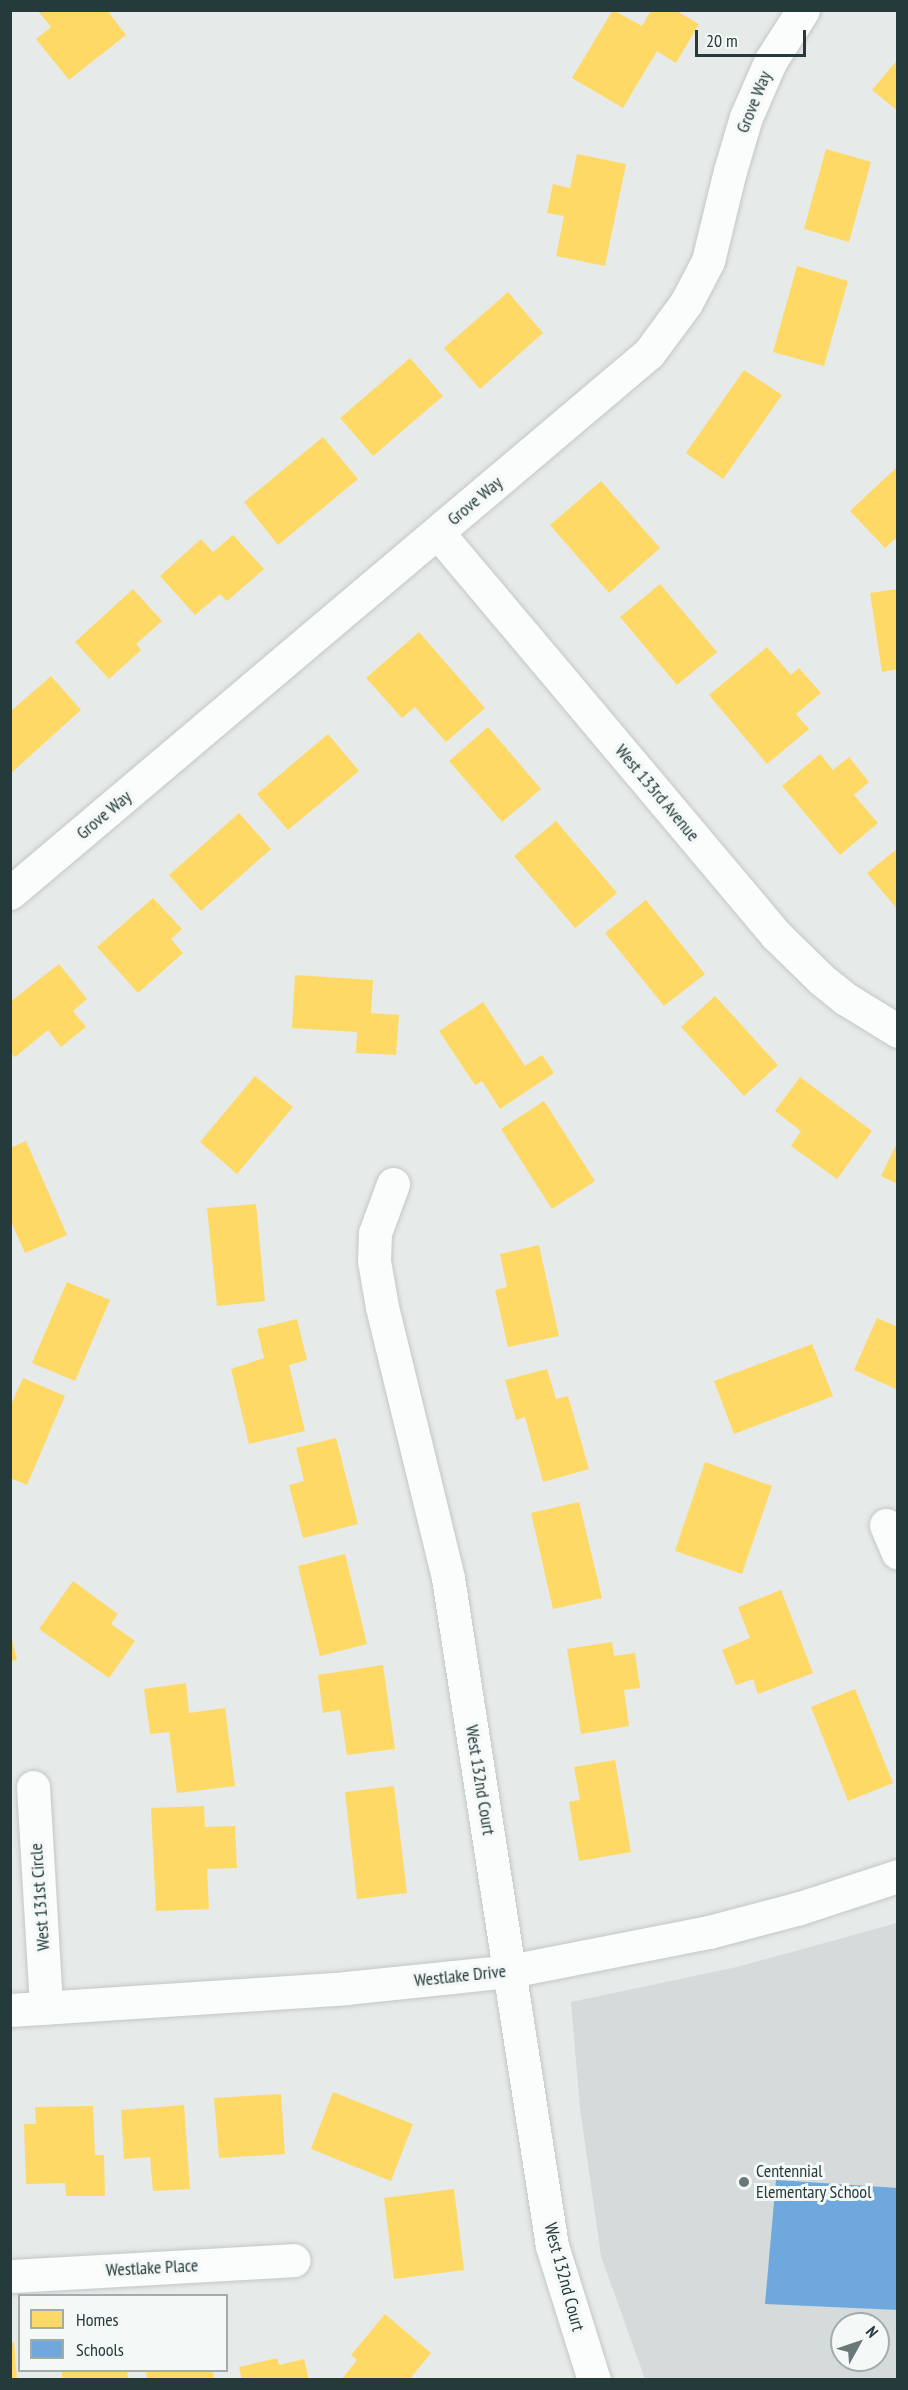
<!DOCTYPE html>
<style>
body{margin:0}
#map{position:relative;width:908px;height:2390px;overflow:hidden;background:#e6eae9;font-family:"PT Sans Narrow",sans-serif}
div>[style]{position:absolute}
.built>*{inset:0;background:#d4dbda}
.homes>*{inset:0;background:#ffd966}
.schools>*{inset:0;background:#6fa8dc}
.roads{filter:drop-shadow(0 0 2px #c3c7c6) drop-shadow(0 0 2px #c3c7c6)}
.minor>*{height:33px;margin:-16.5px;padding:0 16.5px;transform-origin:16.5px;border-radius:16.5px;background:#fbfcfc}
.dots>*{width:16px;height:16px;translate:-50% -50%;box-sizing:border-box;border:3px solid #f4f8f7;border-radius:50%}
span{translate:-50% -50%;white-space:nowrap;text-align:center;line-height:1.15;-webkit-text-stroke:6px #f4f8f7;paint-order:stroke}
.street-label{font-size:18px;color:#253b3b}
.poi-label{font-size:18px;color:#253b3b}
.left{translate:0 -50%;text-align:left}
.frame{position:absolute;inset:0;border:12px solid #253b3b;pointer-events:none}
.legend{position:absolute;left:18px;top:2294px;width:210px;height:78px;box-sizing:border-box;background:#f4f8f7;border:2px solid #a1acac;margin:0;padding:8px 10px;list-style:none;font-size:18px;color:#253b3b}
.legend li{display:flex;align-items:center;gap:12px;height:30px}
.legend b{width:30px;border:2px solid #a1acac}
.north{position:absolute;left:830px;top:2312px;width:60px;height:60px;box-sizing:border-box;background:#f4f8f7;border:2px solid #a1acac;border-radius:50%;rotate:50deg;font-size:16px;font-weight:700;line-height:24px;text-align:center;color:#253b3b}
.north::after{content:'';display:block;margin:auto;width:21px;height:27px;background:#697878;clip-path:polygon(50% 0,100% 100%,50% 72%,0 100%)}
.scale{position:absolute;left:695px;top:30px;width:111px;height:27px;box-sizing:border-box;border:3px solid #253b3b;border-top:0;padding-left:8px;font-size:18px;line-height:21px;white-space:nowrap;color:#253b3b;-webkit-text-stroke:4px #f4f8f7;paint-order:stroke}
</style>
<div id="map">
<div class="built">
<i style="clip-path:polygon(evenodd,897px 1923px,897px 2379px,645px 2379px,601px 2256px,580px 2108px,571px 2002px,737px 1967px,897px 1923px,842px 2324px,878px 2324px,878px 2360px,842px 2360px,842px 2324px)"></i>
</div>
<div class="homes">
<i style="clip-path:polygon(37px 10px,107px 10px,126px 35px,69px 80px,36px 39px,51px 27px)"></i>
<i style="clip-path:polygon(613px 10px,642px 26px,651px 10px,675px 10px,699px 24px,676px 63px,657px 51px,623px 108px,572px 78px)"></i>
<i style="clip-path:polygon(898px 59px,898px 111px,872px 90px)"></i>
<i style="clip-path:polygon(826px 149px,871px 162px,849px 242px,804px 229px)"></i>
<i style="clip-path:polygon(577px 154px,626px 164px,605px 266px,556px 256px,564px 216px,547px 213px,553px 184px,570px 188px)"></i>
<i style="clip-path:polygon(797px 266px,848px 281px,824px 366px,773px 352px)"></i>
<i style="clip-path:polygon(508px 292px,543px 333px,480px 389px,444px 348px)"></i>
<i style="clip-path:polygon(410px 358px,443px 396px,373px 456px,340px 418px)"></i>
<i style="clip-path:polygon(744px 370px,782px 395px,723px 479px,686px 453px)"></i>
<i style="clip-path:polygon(323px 437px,358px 479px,278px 545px,244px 502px)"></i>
<i style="clip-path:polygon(898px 466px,898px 536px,885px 548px,850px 511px)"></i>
<i style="clip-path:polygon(601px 481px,660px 548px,609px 593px,550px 525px)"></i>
<i style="clip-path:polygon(233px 535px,264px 569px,227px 601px,220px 594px,195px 615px,160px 576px,201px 539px,213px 552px)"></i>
<i style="clip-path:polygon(660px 584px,717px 652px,677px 685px,620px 617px)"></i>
<i style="clip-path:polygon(133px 589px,162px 621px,136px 644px,141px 650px,109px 679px,75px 642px)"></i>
<i style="clip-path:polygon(898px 589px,898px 669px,882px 672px,870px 593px)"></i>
<i style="clip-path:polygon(419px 632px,485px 708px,446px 742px,415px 707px,402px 718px,366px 678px)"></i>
<i style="clip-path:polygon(767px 647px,791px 675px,799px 668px,821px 693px,796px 714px,809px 729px,767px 764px,709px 695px)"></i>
<i style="clip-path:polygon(51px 676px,81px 710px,10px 774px,10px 712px)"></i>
<i style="clip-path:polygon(488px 727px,541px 789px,502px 822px,449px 761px)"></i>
<i style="clip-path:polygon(328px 734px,359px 771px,288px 830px,257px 794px)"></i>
<i style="clip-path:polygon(820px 754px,833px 770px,849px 757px,869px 782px,854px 795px,878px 823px,840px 855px,782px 786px)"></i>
<i style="clip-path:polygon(239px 813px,271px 849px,201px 911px,169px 875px)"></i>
<i style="clip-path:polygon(556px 821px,617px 893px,575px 928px,514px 856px)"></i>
<i style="clip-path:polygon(898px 848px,898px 910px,867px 873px)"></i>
<i style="clip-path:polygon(153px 898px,182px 929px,171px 939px,183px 953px,138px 993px,97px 947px)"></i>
<i style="clip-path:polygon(646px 900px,705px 974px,664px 1006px,605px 933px)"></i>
<i style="clip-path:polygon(59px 964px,87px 999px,73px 1011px,86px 1027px,61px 1047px,48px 1030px,15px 1057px,10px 1052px,10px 1002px)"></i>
<i style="clip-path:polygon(295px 975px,373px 980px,371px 1013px,399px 1015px,396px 1055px,356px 1053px,357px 1032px,292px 1028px)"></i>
<i style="clip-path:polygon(715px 996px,778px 1065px,744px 1096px,681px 1027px)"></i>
<i style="clip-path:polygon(483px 1002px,525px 1066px,542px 1055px,554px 1073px,500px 1109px,482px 1081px,475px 1085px,439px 1031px)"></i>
<i style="clip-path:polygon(255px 1076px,293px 1107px,237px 1174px,200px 1142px)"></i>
<i style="clip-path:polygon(800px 1077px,872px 1131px,837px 1179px,791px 1146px,801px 1131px,775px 1111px)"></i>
<i style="clip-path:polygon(544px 1101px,595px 1181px,552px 1209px,501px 1129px)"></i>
<i style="clip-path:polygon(26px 1141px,67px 1235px,25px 1253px,10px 1219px,10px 1148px)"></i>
<i style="clip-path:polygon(898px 1141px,898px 1184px,881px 1176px)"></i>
<i style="clip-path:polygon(256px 1204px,265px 1301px,217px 1306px,207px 1208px)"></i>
<i style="clip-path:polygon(539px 1245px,559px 1336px,508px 1347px,495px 1290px,507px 1287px,500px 1254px)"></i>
<i style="clip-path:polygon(67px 1282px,110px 1300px,75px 1381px,32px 1363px)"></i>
<i style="clip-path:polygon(877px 1318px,898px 1327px,898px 1390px,854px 1370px)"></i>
<i style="clip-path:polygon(297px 1319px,307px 1360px,289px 1365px,305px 1431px,249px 1444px,231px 1369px,264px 1358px,257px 1329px)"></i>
<i style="clip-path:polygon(812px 1344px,833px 1396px,734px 1434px,714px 1381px)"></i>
<i style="clip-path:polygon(547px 1369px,556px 1399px,568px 1396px,589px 1469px,543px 1482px,525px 1417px,516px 1420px,505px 1380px)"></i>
<i style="clip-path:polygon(23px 1378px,65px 1396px,27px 1485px,10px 1478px,10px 1407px)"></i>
<i style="clip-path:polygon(336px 1438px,358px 1524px,303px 1538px,289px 1485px,304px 1481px,296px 1448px)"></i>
<i style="clip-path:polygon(705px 1462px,772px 1486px,742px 1574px,675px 1551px)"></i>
<i style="clip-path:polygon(579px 1502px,602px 1598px,553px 1609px,531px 1513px)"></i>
<i style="clip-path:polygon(345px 1554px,367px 1644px,320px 1656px,298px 1566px)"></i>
<i style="clip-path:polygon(73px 1581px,118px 1614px,111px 1624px,135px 1641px,109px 1678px,39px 1629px)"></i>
<i style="clip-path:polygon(781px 1590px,813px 1673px,758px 1694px,753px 1679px,736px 1685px,722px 1650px,750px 1638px,738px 1607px)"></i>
<i style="clip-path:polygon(10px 1632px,17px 1660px,10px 1661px)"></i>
<i style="clip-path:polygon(612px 1642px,614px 1656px,635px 1653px,640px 1688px,624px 1690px,629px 1726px,581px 1734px,567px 1649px)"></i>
<i style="clip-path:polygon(383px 1665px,395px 1749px,347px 1755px,340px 1710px,323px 1713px,318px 1675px)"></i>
<i style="clip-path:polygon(186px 1683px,189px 1713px,225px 1708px,235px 1786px,177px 1793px,169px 1732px,150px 1734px,144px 1689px)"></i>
<i style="clip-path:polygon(855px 1689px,893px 1783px,848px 1801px,811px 1707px)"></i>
<i style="clip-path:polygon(615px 1760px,631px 1852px,579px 1861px,569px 1802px,580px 1800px,574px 1767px)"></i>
<i style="clip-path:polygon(394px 1786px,407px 1893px,357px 1899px,345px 1792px)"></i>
<i style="clip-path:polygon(204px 1806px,205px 1827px,235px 1826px,237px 1868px,207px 1869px,209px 1909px,156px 1911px,151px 1808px)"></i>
<i style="clip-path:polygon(333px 2092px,413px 2124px,391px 2181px,311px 2149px)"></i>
<i style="clip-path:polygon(281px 2094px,285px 2154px,219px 2158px,214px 2098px)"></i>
<i style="clip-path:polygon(184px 2105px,190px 2189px,153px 2191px,150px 2157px,124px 2159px,121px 2110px)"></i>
<i style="clip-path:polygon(93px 2106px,95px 2155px,104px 2155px,105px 2196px,66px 2196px,65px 2183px,26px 2184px,24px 2124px,36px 2124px,35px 2107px)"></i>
<i style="clip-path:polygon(454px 2189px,464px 2270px,394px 2279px,384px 2198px)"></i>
<i style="clip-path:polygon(385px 2314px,431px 2353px,409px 2380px,341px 2380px,357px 2360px,351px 2355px)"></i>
<i style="clip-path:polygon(10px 2342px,14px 2342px,17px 2380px,10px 2380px)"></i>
<i style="clip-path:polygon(277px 2358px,279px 2365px,304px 2359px,309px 2380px,242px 2380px,239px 2367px)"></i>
<i style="clip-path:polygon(62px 2370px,127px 2370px,128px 2380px,62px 2380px)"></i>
<i style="clip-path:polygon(146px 2370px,213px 2370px,214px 2380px,147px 2380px)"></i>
</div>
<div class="schools">
<i style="clip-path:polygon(776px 2180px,898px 2188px,898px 2310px,765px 2304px)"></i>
</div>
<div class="roads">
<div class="minor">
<i style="left:438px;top:533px;width:525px;rotate:49.94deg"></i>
<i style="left:776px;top:935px;width:63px;rotate:44.4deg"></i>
<i style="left:821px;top:979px;width:32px;rotate:39deg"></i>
<i style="left:846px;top:999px;width:61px;rotate:31.6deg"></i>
<i style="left:10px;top:893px;width:837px;rotate:-40.2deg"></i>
<i style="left:649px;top:353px;width:62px;rotate:-53.5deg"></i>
<i style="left:686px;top:303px;width:47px;rotate:-62.4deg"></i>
<i style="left:708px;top:261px;width:93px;rotate:-76.3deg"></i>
<i style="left:730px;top:171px;width:56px;rotate:-73.5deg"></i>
<i style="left:746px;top:117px;width:62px;rotate:-66.3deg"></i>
<i style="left:771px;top:60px;width:59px;rotate:-57.4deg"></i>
<i style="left:393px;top:1184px;width:52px;rotate:110.2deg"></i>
<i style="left:375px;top:1233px;width:28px;rotate:92deg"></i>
<i style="left:374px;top:1261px;width:47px;rotate:80.1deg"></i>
<i style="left:382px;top:1307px;width:279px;rotate:76.3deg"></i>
<i style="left:448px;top:1578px;width:676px;rotate:81.15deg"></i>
<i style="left:552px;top:2246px;width:140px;rotate:72.6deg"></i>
<i style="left:886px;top:1525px;width:30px;rotate:67deg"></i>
<i style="left:33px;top:1787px;width:221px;rotate:86.6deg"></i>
<i style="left:10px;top:2010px;width:337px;rotate:-3.7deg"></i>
<i style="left:346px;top:1988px;width:165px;rotate:-5.9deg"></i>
<i style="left:510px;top:1971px;width:203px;rotate:-11.1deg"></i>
<i style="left:709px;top:1932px;width:94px;rotate:-14.8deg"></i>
<i style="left:800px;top:1908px;width:103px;rotate:-18.1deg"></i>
<i style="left:10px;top:2276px;width:284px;rotate:-3.2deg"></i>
</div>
</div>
<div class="dots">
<i style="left:744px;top:2182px;background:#697878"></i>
</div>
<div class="street-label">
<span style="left:754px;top:102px;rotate:-68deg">Grove Way</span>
<span style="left:475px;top:501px;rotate:-40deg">Grove Way</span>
<span style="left:657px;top:793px;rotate:50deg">West 133rd Avenue</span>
<span style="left:104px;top:815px;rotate:-40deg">Grove Way</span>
<span style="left:480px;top:1780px;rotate:81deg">West 132nd Court</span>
<span style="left:40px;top:1897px;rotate:-94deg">West 131st Circle</span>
<span style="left:460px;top:1976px;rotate:-6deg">Westlake Drive</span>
<span style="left:152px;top:2268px;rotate:-3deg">Westlake Place</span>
<span style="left:564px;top:2277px;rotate:75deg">West 132nd Court</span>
</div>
<div class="poi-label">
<span class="left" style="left:756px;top:2182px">Centennial<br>Elementary School</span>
</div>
<div class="frame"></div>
<ul class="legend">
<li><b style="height:16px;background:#ffd966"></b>Homes</li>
<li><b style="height:16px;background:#6fa8dc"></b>Schools</li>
</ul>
<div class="north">N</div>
<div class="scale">20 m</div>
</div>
